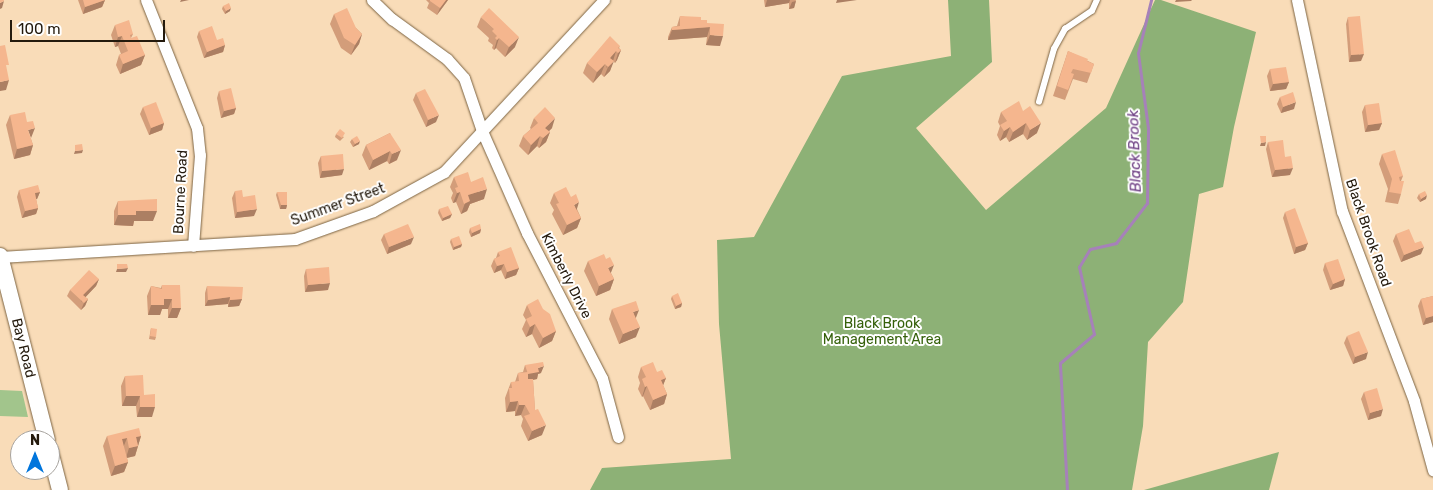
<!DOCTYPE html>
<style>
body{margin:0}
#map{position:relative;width:1433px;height:490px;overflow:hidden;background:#f9dcb8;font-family:Rubik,sans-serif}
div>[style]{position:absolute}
.green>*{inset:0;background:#a2c58c}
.forest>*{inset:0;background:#8db176}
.stream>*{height:3px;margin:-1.5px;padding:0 1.5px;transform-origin:1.5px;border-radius:1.5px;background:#a681b9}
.roads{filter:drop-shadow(0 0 1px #7c6443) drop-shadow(0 0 1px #7c6443)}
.lane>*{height:5.5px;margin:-2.75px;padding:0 2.75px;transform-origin:2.75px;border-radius:2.75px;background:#fff}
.street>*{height:11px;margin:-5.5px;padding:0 5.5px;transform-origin:5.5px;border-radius:5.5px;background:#fff}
.secondary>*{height:16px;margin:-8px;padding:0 8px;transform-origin:8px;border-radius:8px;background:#fff}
.wall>*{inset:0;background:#d39d7a}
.shaded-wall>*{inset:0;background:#ac7f63}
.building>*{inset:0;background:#f5b68e}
span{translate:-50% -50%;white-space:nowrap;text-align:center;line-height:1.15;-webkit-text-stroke:4px #fff;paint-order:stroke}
.street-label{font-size:14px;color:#241a0d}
.park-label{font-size:14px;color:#35610a}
.water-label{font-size:15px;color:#6a3a80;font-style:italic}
.north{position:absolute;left:10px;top:430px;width:50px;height:50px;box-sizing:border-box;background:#fff;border:1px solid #a7a39e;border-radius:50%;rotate:0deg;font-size:14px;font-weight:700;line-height:20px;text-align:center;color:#241a0d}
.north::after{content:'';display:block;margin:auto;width:18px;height:22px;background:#0075dc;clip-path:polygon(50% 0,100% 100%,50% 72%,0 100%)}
.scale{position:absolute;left:10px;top:20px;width:155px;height:22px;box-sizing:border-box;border:2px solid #241a0d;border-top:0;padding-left:6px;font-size:15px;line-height:18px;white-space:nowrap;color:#241a0d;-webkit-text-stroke:4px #fff;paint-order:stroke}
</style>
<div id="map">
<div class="green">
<i style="clip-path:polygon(0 390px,22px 391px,28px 417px,0 416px)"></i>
</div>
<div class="forest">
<i style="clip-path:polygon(948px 0,989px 0,992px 62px,916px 128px,986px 210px,1106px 108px,1155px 0,1161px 0,1256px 32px,1234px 127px,1223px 187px,1199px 194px,1183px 302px,1148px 342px,1143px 426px,1132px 490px,590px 490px,602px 468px,731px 459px,719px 324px,717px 240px,754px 237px,842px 76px,951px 56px)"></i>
<i style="clip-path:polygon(1279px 452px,1269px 490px,1144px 490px)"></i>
</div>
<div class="stream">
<i style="left:1067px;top:490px;width:127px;rotate:-93.2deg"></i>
<i style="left:1060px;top:363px;width:45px;rotate:-40.5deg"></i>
<i style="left:1094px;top:334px;width:69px;rotate:-102.6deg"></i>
<i style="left:1079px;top:267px;width:21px;rotate:-59deg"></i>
<i style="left:1090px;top:249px;width:27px;rotate:-13deg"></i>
<i style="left:1116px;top:243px;width:51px;rotate:-52.2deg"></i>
<i style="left:1147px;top:203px;width:75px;rotate:-89.2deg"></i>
<i style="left:1148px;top:128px;width:76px;rotate:-97.6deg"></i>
<i style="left:1138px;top:53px;width:55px;rotate:-76.2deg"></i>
</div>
<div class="roads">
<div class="lane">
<i style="left:1039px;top:102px;width:55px;rotate:-74.2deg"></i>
<i style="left:1054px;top:49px;width:23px;rotate:-61deg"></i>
<i style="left:1065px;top:29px;width:32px;rotate:-34deg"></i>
<i style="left:1092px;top:11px;width:12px;rotate:-66deg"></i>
</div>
<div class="street">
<i style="left:146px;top:0;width:138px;rotate:68.3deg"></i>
<i style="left:197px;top:128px;width:27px;rotate:84deg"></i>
<i style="left:200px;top:155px;width:91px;rotate:94.4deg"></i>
<i style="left:372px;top:0;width:28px;rotate:44deg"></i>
<i style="left:392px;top:19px;width:68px;rotate:36deg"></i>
<i style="left:447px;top:59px;width:25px;rotate:48deg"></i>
<i style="left:464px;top:78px;width:56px;rotate:71.2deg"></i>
<i style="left:482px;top:131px;width:111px;rotate:66.2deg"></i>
<i style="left:527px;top:233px;width:163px;rotate:62.7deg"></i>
<i style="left:602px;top:378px;width:61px;rotate:74.8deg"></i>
<i style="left:1297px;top:0;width:216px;rotate:78deg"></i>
<i style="left:1342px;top:211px;width:203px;rotate:69.2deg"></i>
<i style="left:1414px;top:401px;width:72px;rotate:74.6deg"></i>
<i style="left:0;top:257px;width:296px;rotate:-3.5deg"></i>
<i style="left:295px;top:239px;width:83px;rotate:-19.7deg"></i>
<i style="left:373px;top:211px;width:81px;rotate:-28.8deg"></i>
<i style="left:444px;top:172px;width:235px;rotate:-47.1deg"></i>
</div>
<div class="secondary">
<i style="left:0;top:256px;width:190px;rotate:75.7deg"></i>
<i style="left:50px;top:451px;width:40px;rotate:75.6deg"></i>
</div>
</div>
<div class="wall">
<i style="clip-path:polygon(78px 0,105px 0,102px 7px,83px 14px)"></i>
<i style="clip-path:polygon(426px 0,448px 0,437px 15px,427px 8px,429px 3px)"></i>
<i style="clip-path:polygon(764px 0,796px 0,794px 8px,789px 9px,789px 3px,765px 7px)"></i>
<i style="clip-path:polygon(223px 6px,230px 11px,225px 14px,222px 9px)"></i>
<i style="clip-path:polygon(334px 14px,356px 28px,362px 34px,359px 44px,351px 55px,341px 48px,330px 24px)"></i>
<i style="clip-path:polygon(680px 16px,701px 20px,707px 23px,720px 46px,706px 45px,707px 37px,668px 40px,668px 37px,672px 27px,677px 26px)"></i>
<i style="clip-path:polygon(481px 17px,515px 47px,505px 57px,496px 48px,494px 50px,492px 48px,493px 45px,488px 41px,489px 38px,477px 27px)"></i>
<i style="clip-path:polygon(1348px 17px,1361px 61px,1349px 62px,1346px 24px)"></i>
<i style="clip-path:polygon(115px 25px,133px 34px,131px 38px,145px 55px,141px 65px,120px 74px,116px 65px,119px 55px,121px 54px,118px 46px,115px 47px,111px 35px)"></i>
<i style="clip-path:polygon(199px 31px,225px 45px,223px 52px,204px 58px,197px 37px)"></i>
<i style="clip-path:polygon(620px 46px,619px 48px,621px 50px,617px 60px,615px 63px,613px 61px,610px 71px,604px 77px,601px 74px,593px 83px,583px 73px,587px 63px)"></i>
<i style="clip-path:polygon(1068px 51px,1094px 64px,1087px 83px,1073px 79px,1065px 100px,1053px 96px)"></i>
<i style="clip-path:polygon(1270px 69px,1289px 82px,1286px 89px,1270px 91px,1267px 76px)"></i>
<i style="clip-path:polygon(219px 91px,236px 108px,234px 114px,221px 118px,217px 98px)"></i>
<i style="clip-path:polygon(416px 93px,436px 122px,426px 127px,413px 100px)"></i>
<i style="clip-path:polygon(1280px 97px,1294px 109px,1281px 113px,1277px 104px)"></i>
<i style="clip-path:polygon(1365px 105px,1382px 123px,1379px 130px,1365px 132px,1362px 112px)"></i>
<i style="clip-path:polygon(143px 107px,164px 123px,162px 130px,149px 135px,140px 114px)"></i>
<i style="clip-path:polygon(1023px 111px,1037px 133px,1027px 140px,1023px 134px,1009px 142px,1006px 137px,1000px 141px,997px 135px,1000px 126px,998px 122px,1001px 112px)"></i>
<i style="clip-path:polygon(10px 115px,31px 139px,33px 145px,30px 155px,14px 159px,6px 125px)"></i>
<i style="clip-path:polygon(534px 118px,552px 128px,549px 131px,550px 132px,546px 142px,539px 148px,537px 146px,528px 155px,519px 146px,523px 136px,531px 129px,530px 128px)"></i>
<i style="clip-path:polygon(390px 133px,397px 160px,389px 164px,387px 161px,369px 170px,362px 155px,366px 145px)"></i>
<i style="clip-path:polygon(336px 134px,344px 137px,340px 141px,335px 137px)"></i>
<i style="clip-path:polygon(352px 139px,359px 144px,353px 147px,350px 142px)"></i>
<i style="clip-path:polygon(1268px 142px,1285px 157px,1290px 175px,1272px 177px,1266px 149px)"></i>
<i style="clip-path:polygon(1382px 154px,1403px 176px,1401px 181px,1401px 194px,1398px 204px,1385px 202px,1388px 189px,1379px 164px)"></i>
<i style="clip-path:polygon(321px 156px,342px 175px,320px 178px,318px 163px)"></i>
<i style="clip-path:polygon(454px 177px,471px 182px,484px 199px,470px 204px,467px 211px,461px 214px,456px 202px,453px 203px,451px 198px,453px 193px,450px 187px)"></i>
<i style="clip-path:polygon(19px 190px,40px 192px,37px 199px,36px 199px,38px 208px,36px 214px,22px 218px,17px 197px)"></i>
<i style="clip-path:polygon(235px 191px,243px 197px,254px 216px,235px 218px,232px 198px)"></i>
<i style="clip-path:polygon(277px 192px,287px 205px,286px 209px,280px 209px,276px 195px)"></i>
<i style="clip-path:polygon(554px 193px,577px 209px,581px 218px,577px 228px,563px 235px,552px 214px,554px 210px,550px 203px)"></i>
<i style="clip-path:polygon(1419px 194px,1426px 199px,1420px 202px,1417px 198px)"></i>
<i style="clip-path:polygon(118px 201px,153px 221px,134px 221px,133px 226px,114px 225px,114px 211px)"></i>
<i style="clip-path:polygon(439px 209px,452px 214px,450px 218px,442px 221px,438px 213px)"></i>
<i style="clip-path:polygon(1285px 212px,1308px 243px,1305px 250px,1294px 254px,1283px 218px)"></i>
<i style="clip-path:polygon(470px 228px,481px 229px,480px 233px,471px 237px,469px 232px)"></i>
<i style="clip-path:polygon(384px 234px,411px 244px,387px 254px,381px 240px)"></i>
<i style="clip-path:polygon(1396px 234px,1421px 254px,1401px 262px,1393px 241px)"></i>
<i style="clip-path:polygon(451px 239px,462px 244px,461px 247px,453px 250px,450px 242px)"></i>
<i style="clip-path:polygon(498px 252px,519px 268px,516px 275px,505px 279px,501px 270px,494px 273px,491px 266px,494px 259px,496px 258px)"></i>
<i style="clip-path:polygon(588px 261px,611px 273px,614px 279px,610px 290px,596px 296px,584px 271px)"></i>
<i style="clip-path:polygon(1325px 263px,1345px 279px,1343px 286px,1330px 290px,1323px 270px)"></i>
<i style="clip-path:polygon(306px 269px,328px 290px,305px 292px,304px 276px)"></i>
<i style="clip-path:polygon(99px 279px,96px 286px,85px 297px,88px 299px,85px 306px,81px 310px,67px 296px,70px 290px)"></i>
<i style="clip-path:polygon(162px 285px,181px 308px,177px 318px,168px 318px,168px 309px,162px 309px,160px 315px,148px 315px,147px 296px,151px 286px,161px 288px)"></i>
<i style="clip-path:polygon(207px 286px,242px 299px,239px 306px,228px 307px,228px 304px,205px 306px,205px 293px)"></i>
<i style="clip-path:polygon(672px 296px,682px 303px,681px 307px,675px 309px,671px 299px)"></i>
<i style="clip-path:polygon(1433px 296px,1433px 322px,1423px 325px,1418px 306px,1421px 299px)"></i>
<i style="clip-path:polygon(527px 305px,556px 331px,552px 341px,539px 348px,532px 334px,526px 337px,522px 329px,526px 320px,523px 315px)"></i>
<i style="clip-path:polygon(612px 309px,636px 337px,619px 344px,609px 319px)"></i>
<i style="clip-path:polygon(151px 328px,156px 337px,155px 340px,149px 339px)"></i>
<i style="clip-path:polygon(1347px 336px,1366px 359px,1353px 364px,1344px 343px)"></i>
<i style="clip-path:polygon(525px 365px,541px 373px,538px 374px,537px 379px,533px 380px,535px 410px,542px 435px,528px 441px,521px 426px,523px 419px,521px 415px,515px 416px,515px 411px,506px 412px,505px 398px,511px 382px,515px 382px,518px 373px,523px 372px)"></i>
<i style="clip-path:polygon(641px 367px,657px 372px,666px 378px,663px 385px,667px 394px,664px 404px,650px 410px,643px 396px,642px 397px,638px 389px,640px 383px,638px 377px)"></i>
<i style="clip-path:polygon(125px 376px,144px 395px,152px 417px,137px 417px,136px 406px,122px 406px,121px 386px)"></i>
<i style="clip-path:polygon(1364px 392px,1381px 416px,1368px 420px,1361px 399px)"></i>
<i style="clip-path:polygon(107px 436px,141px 436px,135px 456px,127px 458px,128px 462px,124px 472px,111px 476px,103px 446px)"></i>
</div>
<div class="shaded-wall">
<i style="clip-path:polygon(105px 0,102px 7px,83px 14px,85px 7px)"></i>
<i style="clip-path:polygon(181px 0,189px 0,180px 2px)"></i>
<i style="clip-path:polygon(446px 0,448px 0,437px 15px,440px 8px)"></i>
<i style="clip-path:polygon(767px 0,790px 0,789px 3px,765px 7px)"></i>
<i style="clip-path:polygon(837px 0,857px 0,836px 3px)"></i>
<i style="clip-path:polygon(1176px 0,1192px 0,1191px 1px,1175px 2px)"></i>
<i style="clip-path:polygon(4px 1px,2px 8px,0 9px,0 3px)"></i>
<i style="clip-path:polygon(796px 1px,794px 8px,789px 9px,792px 2px)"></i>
<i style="clip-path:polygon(231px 8px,230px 11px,225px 14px,226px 11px)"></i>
<i style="clip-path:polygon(710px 27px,707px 37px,668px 40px,672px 30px)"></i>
<i style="clip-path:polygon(362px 34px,359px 44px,351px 55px,355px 45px)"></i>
<i style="clip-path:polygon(710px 35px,723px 36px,720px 46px,706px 45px)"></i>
<i style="clip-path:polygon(122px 36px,118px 46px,115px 47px,118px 37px)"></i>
<i style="clip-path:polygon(519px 37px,515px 47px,505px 57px,509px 47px)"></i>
<i style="clip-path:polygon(499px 38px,496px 48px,494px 50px,497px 40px)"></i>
<i style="clip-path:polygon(225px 45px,223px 52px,204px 58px,207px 52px)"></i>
<i style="clip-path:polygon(621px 50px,617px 60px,615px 63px,618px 53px)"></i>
<i style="clip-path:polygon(616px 51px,613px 61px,606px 68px,610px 58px)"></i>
<i style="clip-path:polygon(1364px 54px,1361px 61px,1349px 62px,1351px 55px)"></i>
<i style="clip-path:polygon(145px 55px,141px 65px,120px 74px,123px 64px)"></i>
<i style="clip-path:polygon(614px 61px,610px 71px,604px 77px,608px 67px)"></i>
<i style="clip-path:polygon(605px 64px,601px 74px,593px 83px,597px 72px)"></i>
<i style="clip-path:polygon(9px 80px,6px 90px,0 91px,0 82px)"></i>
<i style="clip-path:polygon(1289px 82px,1286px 89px,1270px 91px,1273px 84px)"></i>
<i style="clip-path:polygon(1296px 102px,1294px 109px,1281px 113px,1283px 107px)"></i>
<i style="clip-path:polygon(236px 108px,234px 114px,221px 118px,224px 111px)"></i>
<i style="clip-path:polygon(439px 115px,436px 122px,426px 127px,428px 120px)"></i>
<i style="clip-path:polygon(555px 118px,552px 128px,542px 138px,545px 128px)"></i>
<i style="clip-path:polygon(164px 123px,162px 130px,149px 135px,151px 128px)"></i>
<i style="clip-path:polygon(1026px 123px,1023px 134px,1009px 142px,1013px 132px)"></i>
<i style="clip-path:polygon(1041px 123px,1037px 133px,1027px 140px,1030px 130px)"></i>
<i style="clip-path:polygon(1382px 123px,1379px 130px,1365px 132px,1368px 125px)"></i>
<i style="clip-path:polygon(1010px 127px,1006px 137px,1000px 141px,1004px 131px)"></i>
<i style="clip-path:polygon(35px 128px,31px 138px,28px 130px)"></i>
<i style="clip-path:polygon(550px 132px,546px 142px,539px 148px,543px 138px)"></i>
<i style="clip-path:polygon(540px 136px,537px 146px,528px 155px,531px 145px)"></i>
<i style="clip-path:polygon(360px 141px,359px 144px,353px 147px,355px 144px)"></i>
<i style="clip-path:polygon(1266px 142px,1265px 146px,1260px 146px,1261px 143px)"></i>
<i style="clip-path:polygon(33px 145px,30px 155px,14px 159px,17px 149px)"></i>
<i style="clip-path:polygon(83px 150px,82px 153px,74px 154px,75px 151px)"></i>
<i style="clip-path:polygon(401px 150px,397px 160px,389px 164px,392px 154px)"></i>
<i style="clip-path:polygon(390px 151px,387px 161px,369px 170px,373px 160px)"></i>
<i style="clip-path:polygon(1293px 168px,1290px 175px,1272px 177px,1275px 170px)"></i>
<i style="clip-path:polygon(344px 169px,342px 175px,320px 178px,322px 171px)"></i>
<i style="clip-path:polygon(487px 189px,484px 199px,470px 204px,467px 211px,461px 214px,468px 195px)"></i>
<i style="clip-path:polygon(40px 192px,37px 199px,32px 200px,35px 193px)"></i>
<i style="clip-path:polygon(460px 192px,456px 202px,453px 203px,457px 193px)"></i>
<i style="clip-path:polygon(1427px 195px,1426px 199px,1420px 202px,1421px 199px)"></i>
<i style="clip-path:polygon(579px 202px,576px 212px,574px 205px)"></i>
<i style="clip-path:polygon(281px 205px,287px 205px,286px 209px,280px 209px)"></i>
<i style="clip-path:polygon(38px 208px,36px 214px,22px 218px,25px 211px)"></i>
<i style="clip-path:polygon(257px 209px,254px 216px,235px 218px,237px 212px)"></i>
<i style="clip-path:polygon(136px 211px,157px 211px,153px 221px,134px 221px,133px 226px,114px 225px,118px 215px)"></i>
<i style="clip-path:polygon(452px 214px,450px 218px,442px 221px,443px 218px)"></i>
<i style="clip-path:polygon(581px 218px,577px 228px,563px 235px,567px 225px)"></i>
<i style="clip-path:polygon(481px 229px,480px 233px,471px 237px,472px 233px)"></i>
<i style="clip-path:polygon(414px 237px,411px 244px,387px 254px,389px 247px)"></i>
<i style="clip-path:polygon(1308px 243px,1305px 250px,1294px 254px,1296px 247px)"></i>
<i style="clip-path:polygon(462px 244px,461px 247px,453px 250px,454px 247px)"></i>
<i style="clip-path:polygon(1424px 247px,1421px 254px,1401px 262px,1404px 255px)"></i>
<i style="clip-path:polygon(504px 264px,501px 270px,494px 273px,497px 266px)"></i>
<i style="clip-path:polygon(614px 265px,610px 275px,608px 268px)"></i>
<i style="clip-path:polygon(128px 268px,126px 272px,116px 272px,117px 269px)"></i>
<i style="clip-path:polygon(519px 268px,516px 275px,505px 279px,507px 272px)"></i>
<i style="clip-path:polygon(99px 279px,96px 286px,81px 302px,83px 295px)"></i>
<i style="clip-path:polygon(614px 279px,610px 290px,596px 296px,599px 286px)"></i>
<i style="clip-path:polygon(1345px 279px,1343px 286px,1330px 290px,1333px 284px)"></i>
<i style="clip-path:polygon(330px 283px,328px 290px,305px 292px,308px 285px)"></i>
<i style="clip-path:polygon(230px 297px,228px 304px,205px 306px,208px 300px)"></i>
<i style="clip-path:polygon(88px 299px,85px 306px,81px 310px,84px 303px)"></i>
<i style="clip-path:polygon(164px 299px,172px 299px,168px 309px,162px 309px,160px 315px,148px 315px,151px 305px)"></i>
<i style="clip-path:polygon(242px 299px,239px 306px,228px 307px,230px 300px)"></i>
<i style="clip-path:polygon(682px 303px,681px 307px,675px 309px,676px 306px)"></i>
<i style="clip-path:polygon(172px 308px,181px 308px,177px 318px,168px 318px)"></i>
<i style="clip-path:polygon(639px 310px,635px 320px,633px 312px)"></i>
<i style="clip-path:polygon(1433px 316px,1433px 322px,1423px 325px,1426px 318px)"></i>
<i style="clip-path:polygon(535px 324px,532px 334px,526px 337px,530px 327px)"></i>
<i style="clip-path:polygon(640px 327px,636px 337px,619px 344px,623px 334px)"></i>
<i style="clip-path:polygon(556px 331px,552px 341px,539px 348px,543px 338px)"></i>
<i style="clip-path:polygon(1368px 352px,1366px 359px,1353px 364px,1355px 357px)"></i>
<i style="clip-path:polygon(544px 366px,541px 373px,538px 374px,537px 379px,525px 381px,527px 374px,538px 368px)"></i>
<i style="clip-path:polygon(666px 378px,662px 388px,661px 380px)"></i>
<i style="clip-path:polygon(647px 386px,643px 396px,642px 397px,645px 387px)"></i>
<i style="clip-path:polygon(667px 394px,664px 404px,650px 410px,653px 400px)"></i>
<i style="clip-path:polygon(126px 396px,140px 396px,136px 406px,122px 406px)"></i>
<i style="clip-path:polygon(518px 401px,515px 411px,506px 412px,510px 402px)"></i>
<i style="clip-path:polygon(519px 405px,525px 405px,521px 415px,515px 416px)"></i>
<i style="clip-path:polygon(140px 407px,155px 407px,152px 417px,137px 417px)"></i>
<i style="clip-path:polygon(1383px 409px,1381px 416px,1368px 420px,1370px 413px)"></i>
<i style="clip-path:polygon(546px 425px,542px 435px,528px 441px,532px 431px)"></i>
<i style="clip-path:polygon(141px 436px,138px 446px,136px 437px)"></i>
<i style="clip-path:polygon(127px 438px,123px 448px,122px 439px)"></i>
<i style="clip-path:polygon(138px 446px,135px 456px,126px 458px,129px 448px)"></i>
<i style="clip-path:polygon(128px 462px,124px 472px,111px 476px,115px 466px)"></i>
</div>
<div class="building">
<i style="clip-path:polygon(0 0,4px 0,4px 1px,0 3px)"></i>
<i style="clip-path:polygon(83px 0,105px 0,85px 7px)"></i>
<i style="clip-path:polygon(430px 0,446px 0,440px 8px,430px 1px)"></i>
<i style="clip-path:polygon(229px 3px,231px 8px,226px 11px,223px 6px)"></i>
<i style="clip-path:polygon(347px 8px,356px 28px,362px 34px,355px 45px,344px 38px,334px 14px)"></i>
<i style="clip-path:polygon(489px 8px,519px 37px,509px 47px,499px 38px,497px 40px,495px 38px,497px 36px,492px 31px,494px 29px,481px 17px)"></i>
<i style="clip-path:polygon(680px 16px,701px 17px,701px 20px,707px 20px,707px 23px,724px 24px,723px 36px,710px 35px,710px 27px,672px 30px,672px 27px,680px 26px)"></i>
<i style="clip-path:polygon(1360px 16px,1364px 54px,1351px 55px,1348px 17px)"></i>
<i style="clip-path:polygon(129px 20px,133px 34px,130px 35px,131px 38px,137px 36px,145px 55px,123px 64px,119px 55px,128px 51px,122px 36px,118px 37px,115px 25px)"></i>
<i style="clip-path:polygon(212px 26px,217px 40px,223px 38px,225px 45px,207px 52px,199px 31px)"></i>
<i style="clip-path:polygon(610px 36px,620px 46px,618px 48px,621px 50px,618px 53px,616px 51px,610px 58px,614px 61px,608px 67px,605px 64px,597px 72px,587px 63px)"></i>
<i style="clip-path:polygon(5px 45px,9px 65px,6px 65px,9px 80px,0 82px,0 46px)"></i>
<i style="clip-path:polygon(1068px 51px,1088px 59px,1087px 61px,1094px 64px,1091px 73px,1073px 69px,1071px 73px,1074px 74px,1068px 90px,1057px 86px)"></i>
<i style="clip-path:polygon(1286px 67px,1289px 82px,1273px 84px,1270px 69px)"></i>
<i style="clip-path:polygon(231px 88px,236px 108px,224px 111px,219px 91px)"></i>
<i style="clip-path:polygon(425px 89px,439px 115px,428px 120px,416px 93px)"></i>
<i style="clip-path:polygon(1293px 92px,1296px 102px,1283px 107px,1280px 97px)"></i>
<i style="clip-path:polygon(1019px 101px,1023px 111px,1030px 106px,1041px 123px,1030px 130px,1026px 123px,1013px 132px,1010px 127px,1004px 131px,1000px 125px,1007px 121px,1001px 112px)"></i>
<i style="clip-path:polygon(156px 102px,164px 123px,151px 128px,143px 107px)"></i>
<i style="clip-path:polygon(1379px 103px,1382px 123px,1368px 125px,1365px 105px)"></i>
<i style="clip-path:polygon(545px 107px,555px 118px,545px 128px,550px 132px,543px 138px,540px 136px,531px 145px,523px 136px,538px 123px,534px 118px)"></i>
<i style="clip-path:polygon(25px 112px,27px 122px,33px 121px,35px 128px,28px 130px,33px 145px,17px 149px,10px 115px)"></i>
<i style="clip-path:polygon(340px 129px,345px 133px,342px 138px,336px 134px)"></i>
<i style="clip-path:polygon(390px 133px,401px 150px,392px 154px,390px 151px,373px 160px,366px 145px)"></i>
<i style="clip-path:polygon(357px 136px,360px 141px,355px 144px,352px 139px)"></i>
<i style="clip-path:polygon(1260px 136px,1266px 136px,1266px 142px,1261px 143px)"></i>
<i style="clip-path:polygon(1283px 140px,1285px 157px,1291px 156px,1293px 168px,1275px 170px,1268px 142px)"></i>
<i style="clip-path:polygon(82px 144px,83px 150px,75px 151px,75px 145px)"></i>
<i style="clip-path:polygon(1395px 150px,1403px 176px,1399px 177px,1400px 181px,1404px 181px,1401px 194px,1389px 192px,1392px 179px,1382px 154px)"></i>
<i style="clip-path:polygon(343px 154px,344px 169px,322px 171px,321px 156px)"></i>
<i style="clip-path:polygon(468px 172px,471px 182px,483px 177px,487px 189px,468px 195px,470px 201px,464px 204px,460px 192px,457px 193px,455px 188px,458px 187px,454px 177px)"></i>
<i style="clip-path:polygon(38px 185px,40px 192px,35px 193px,38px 208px,25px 211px,19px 190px)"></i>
<i style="clip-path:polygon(566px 187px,571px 197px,576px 194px,579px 202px,574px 205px,581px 218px,567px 225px,556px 204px,559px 203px,554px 193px)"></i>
<i style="clip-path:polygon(242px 190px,243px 197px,255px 195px,257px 209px,237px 212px,235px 191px)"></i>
<i style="clip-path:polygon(1425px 191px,1427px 195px,1421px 199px,1419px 194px)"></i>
<i style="clip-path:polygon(277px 192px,287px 192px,287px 205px,281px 205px)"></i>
<i style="clip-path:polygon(157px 199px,157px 211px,136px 211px,136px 215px,118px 215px,118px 201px)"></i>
<i style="clip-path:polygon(448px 206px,452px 214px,443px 218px,439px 209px)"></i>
<i style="clip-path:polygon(1295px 208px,1308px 243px,1296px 247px,1285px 212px)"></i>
<i style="clip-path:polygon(408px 224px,414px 237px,389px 247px,384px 234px)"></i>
<i style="clip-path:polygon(480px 224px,481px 229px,472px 233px,470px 228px)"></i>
<i style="clip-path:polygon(1409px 229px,1415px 243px,1421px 241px,1424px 247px,1404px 255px,1396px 234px)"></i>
<i style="clip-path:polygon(459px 236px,462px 244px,454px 247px,451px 239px)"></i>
<i style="clip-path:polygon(511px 247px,519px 268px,507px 272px,504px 264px,497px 266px,494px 259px,500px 256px,498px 252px)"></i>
<i style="clip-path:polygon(604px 254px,606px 259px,610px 257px,614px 265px,608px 268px,614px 279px,599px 286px,588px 261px)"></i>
<i style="clip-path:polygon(1338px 259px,1345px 279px,1333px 284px,1325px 263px)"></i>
<i style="clip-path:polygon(117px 264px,127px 264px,128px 268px,117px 269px)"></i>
<i style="clip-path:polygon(329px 267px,330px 283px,308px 285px,306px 269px)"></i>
<i style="clip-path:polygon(89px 270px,99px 279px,83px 295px,88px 299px,84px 303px,70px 290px)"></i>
<i style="clip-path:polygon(162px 285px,180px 285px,181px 308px,172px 308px,172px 299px,164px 299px,164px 305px,151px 305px,151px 286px,162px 289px)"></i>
<i style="clip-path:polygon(207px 286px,243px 287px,242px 299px,230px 300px,230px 297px,208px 300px)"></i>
<i style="clip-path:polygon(678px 293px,682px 303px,676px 306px,672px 296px)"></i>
<i style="clip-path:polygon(1433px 296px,1433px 316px,1426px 318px,1421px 299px)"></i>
<i style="clip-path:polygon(538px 299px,543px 309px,550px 314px,556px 331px,543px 338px,535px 324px,530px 327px,526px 319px,532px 316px,527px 305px)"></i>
<i style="clip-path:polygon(636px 301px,639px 310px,633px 312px,640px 327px,623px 334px,612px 309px)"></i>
<i style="clip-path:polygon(151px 328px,157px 329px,156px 337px,150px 336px)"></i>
<i style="clip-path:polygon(1359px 331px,1368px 352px,1355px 357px,1347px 336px)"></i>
<i style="clip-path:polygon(543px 362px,544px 366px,538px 368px,539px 372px,528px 374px,525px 365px)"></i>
<i style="clip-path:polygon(653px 362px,657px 372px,662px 370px,666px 378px,661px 380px,667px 394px,653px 400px,647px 386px,645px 387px,642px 379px,646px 377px,641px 367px)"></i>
<i style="clip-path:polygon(528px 372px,528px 379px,533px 379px,535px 410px,538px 409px,546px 425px,532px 431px,524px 416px,530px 414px,525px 405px,519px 405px,518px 401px,510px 402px,509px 388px,512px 388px,511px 382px,519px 381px,518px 373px)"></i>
<i style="clip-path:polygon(143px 375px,144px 395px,155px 394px,155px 407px,140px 407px,140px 396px,126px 396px,125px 376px)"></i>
<i style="clip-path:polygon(1377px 388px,1383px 409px,1370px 413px,1364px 392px)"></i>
<i style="clip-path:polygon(139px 428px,141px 436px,136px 437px,138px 446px,129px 448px,127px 438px,122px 439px,128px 462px,115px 466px,107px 436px)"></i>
</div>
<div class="street-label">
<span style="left:181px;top:192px;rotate:-87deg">Bourne Road</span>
<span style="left:338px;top:205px;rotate:-20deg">Summer Street</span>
<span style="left:1368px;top:233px;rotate:71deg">Black Brook Road</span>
<span style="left:566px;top:276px;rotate:63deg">Kimberly Drive</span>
<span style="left:23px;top:348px;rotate:76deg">Bay Road</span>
</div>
<div class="park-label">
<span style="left:882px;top:332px">Black Brook<br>Management Area</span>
</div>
<div class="water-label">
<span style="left:1135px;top:151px;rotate:-92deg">Black Brook</span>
</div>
<div class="north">N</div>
<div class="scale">100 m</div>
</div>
